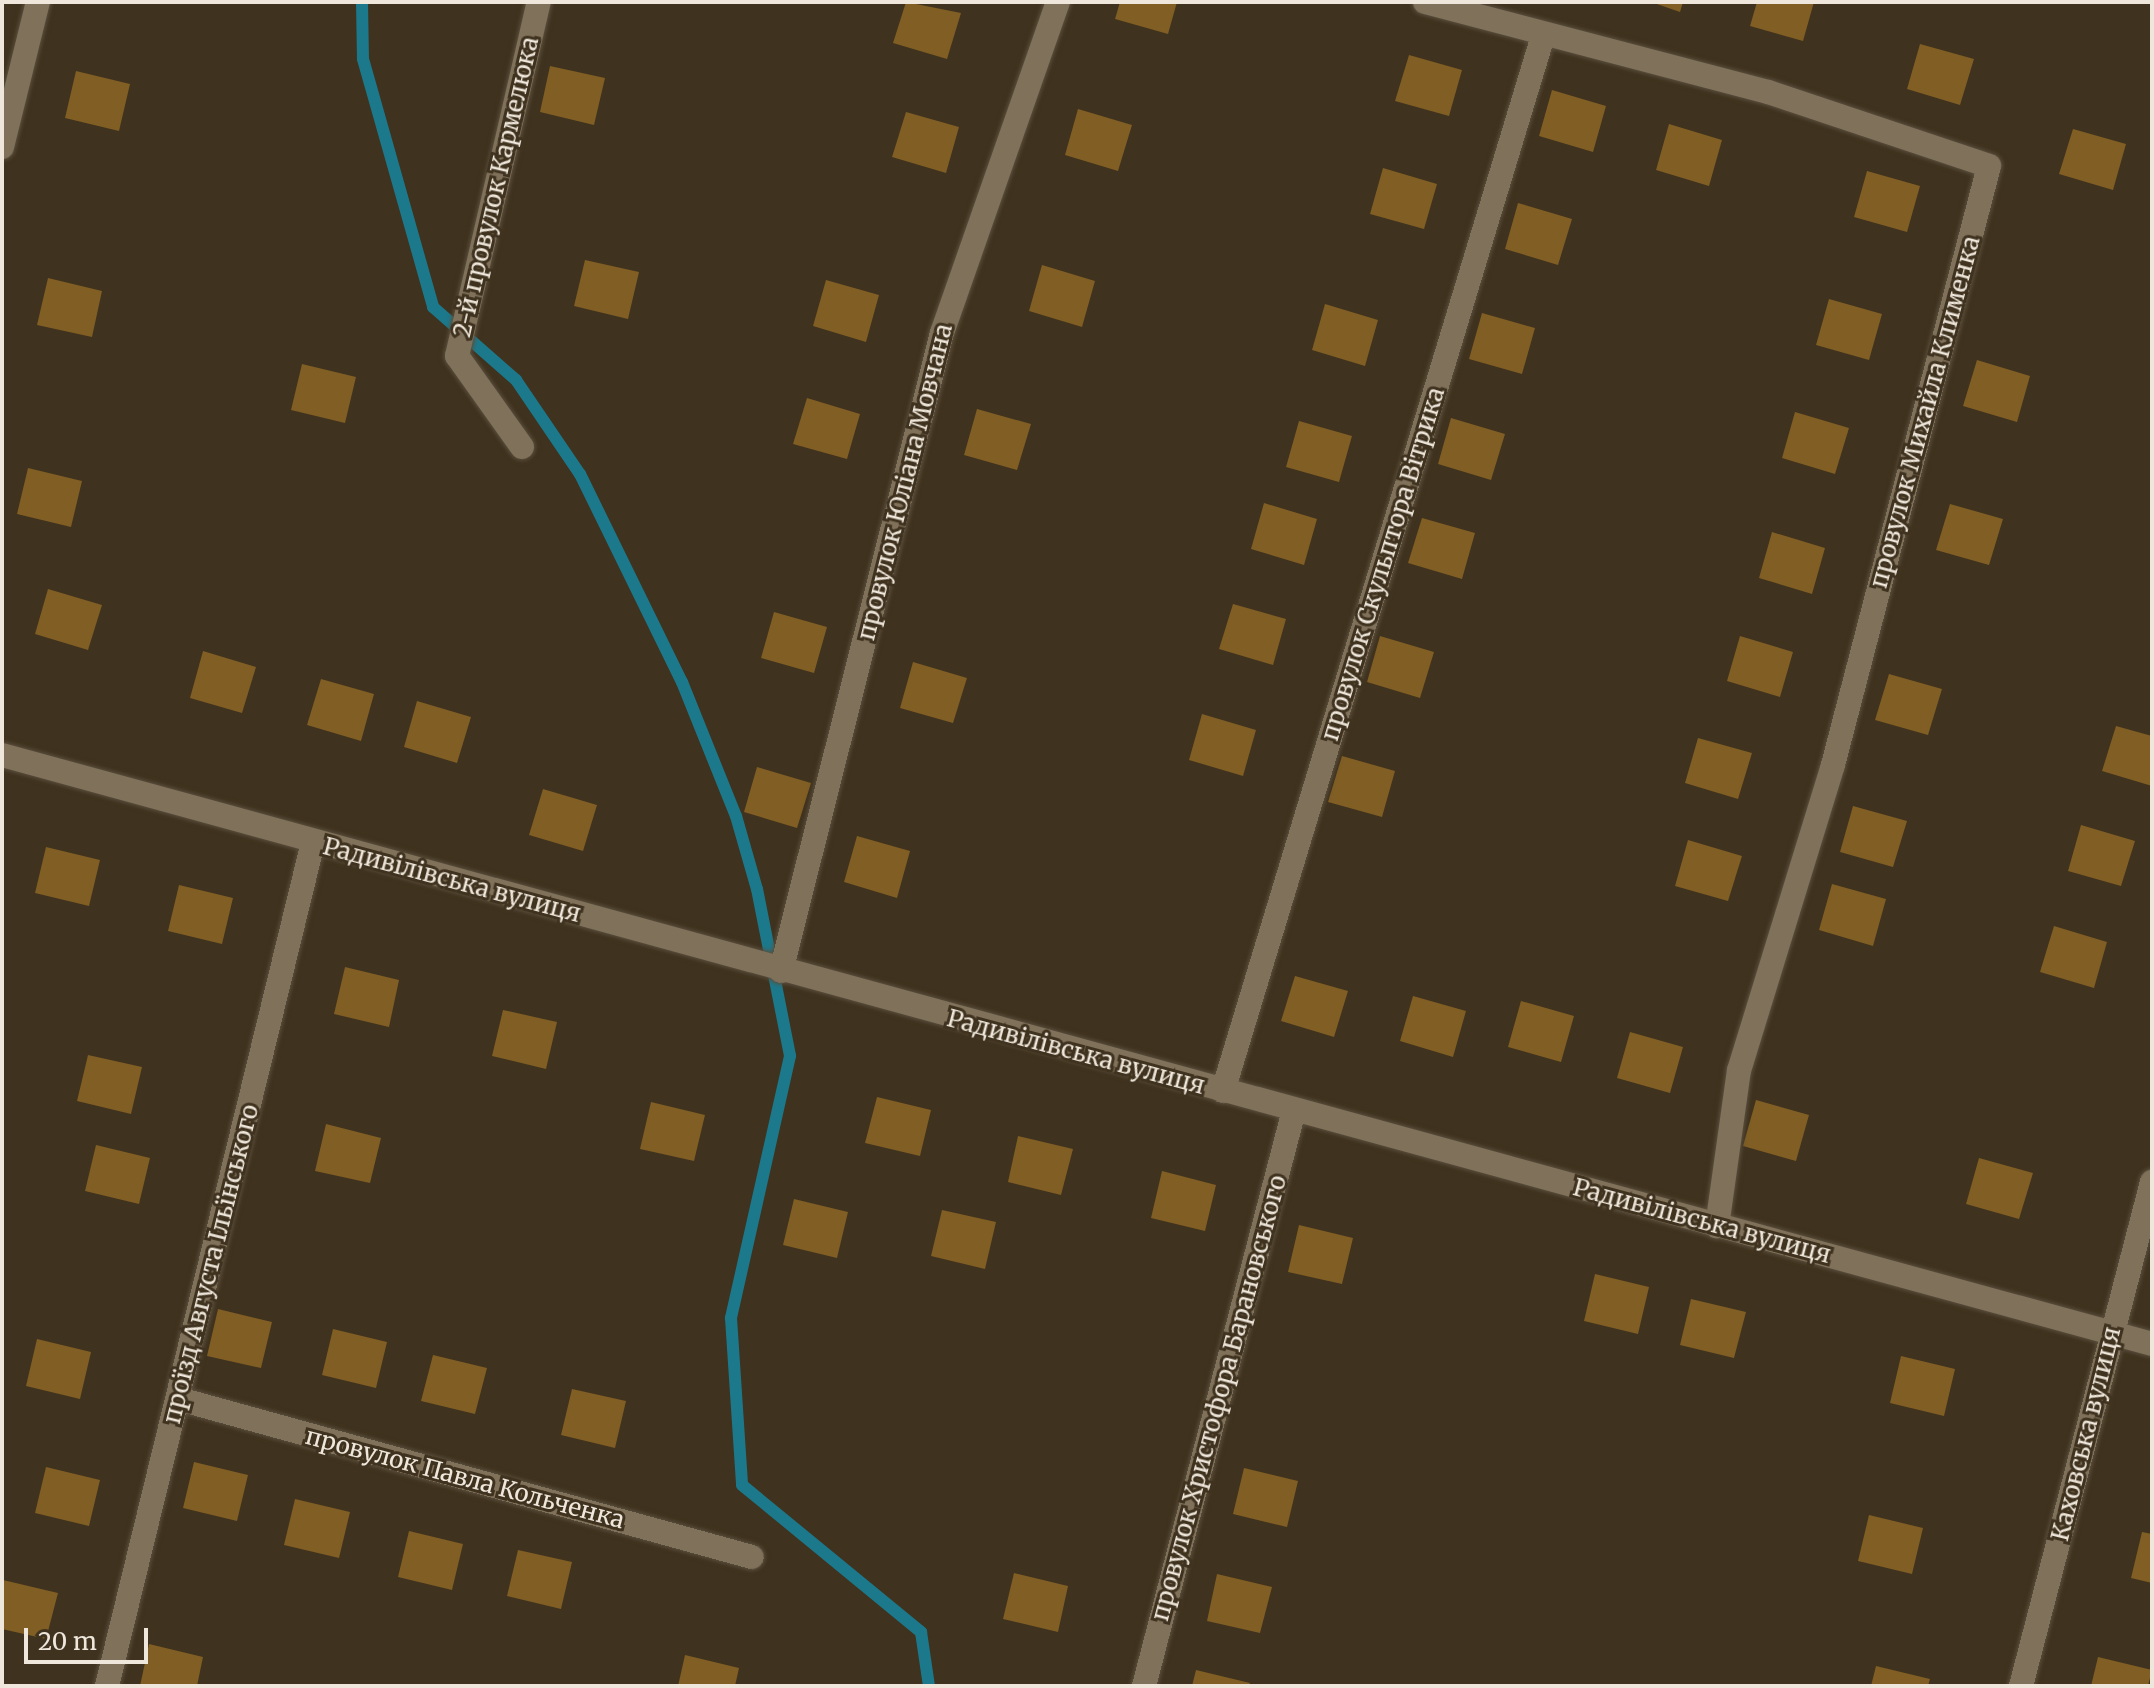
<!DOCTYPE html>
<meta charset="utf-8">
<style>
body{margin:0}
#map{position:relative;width:2154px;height:1688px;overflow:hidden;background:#3f321e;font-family:Merriweather,serif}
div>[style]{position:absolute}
.stream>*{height:12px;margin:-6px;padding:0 6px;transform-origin:6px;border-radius:6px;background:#1c798c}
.building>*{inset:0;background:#805e24}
.roads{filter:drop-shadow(0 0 2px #5a4f3d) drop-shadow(0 0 2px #5a4f3d)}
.street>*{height:24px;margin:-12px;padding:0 12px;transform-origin:12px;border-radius:12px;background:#80715b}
span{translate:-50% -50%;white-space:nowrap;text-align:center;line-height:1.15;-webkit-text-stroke:6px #3f321e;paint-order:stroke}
.street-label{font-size:24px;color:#efe7db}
.frame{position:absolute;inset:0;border:4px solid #efe7db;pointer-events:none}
.scale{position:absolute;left:24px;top:1628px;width:124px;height:36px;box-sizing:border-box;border:4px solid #efe7db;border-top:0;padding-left:10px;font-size:24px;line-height:28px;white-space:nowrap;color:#efe7db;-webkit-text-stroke:6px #3f321e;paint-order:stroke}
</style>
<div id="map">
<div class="stream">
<i style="left:362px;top:2px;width:57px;rotate:89deg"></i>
<i style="left:363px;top:59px;width:258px;rotate:74.2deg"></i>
<i style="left:433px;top:307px;width:111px;rotate:41.3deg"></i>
<i style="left:516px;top:380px;width:114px;rotate:55.8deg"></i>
<i style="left:580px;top:474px;width:232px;rotate:63.9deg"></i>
<i style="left:682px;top:682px;width:144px;rotate:68.1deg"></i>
<i style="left:736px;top:816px;width:76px;rotate:74deg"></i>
<i style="left:757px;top:889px;width:170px;rotate:78.8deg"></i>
<i style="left:790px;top:1056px;width:269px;rotate:102.7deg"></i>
<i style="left:731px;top:1318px;width:167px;rotate:86.2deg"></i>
<i style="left:742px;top:1485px;width:232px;rotate:39.4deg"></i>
<i style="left:921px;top:1632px;width:55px;rotate:81.6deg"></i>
</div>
<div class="building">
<i style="clip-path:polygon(906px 2px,961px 13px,947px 59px,893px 43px)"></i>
<i style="clip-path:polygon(1120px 2px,1177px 2px,1168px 34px,1115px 19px)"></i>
<i style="clip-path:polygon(1651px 2px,1683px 2px,1680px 12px)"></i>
<i style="clip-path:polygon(1757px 2px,1814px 2px,1803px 41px,1750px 26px)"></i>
<i style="clip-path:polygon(1920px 44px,1974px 59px,1960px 105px,1907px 89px)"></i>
<i style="clip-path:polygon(1409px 55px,1462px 70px,1449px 116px,1395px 101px)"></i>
<i style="clip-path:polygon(550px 66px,605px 78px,594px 125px,540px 112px)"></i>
<i style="clip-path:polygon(76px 71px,130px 84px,119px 131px,65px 118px)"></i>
<i style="clip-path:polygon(1552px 90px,1606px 106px,1593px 152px,1539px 136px)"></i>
<i style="clip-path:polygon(1078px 109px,1132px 125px,1118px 171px,1065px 155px)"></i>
<i style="clip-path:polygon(906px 112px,959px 127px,946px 173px,892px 157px)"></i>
<i style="clip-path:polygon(1669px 124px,1722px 140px,1709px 186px,1656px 170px)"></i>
<i style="clip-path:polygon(2073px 129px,2126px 144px,2113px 190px,2059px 174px)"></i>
<i style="clip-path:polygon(1383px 168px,1437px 184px,1424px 229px,1370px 214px)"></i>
<i style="clip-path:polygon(1867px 171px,1920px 186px,1907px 232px,1854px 217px)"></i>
<i style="clip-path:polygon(1518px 203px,1572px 219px,1558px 265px,1505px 249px)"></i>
<i style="clip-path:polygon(585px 260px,639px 272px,628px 319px,574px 306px)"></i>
<i style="clip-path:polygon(1042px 265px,1095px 281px,1082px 327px,1029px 311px)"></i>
<i style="clip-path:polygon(48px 278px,102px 291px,92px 337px,37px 325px)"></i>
<i style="clip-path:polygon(826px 280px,879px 295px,866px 342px,813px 326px)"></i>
<i style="clip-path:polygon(1829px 299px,1882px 314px,1869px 360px,1816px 345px)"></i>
<i style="clip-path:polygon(1325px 304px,1378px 320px,1365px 366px,1312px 350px)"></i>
<i style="clip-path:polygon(1482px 313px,1535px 328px,1522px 374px,1469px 359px)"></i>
<i style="clip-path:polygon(1977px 360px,2030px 376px,2017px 422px,1963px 406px)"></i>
<i style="clip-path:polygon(302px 364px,356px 377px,345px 423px,291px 410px)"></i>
<i style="clip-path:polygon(807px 398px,860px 414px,847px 459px,793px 444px)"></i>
<i style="clip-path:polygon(977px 409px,1031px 424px,1017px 470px,964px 455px)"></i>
<i style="clip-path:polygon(1795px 412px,1849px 428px,1835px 474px,1782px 458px)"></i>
<i style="clip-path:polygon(1451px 418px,1505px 434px,1491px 480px,1438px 464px)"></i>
<i style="clip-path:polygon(1299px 421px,1352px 436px,1339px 482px,1286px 467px)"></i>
<i style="clip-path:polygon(28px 468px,82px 481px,71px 527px,17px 514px)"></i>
<i style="clip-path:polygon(1264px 503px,1317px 519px,1304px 565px,1251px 549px)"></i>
<i style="clip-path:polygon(1950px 504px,2003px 519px,1989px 565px,1936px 550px)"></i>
<i style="clip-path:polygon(1422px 518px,1475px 533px,1462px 579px,1408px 563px)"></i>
<i style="clip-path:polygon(1772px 532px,1825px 548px,1812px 594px,1759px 578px)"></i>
<i style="clip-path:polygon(48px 589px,102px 605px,88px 650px,35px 634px)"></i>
<i style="clip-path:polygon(1233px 604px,1286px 619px,1273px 665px,1219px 649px)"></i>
<i style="clip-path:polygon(774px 612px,827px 627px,814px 673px,761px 658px)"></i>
<i style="clip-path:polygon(1380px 636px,1434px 652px,1420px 698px,1367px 682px)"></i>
<i style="clip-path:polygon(1740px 636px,1793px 652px,1780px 697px,1727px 681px)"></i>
<i style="clip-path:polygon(203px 651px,256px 667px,242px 713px,190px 698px)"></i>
<i style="clip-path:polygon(913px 662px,967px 678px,953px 723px,900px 708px)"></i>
<i style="clip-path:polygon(1889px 674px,1942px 689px,1928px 735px,1875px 720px)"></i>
<i style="clip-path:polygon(321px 679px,374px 694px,361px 741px,307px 725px)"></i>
<i style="clip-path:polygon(417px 701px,471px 717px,457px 763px,404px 747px)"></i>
<i style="clip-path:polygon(1202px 714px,1256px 730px,1243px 776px,1189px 760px)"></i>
<i style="clip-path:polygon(2116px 726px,2152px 736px,2152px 786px,2102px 771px)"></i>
<i style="clip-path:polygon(1698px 738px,1752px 753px,1738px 799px,1685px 783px)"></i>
<i style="clip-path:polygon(1342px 756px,1395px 771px,1382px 817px,1328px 802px)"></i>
<i style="clip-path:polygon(757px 767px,811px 783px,797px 828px,744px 812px)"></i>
<i style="clip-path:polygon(543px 789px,597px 805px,583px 851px,529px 835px)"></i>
<i style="clip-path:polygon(1853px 806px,1907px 821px,1893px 867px,1840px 852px)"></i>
<i style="clip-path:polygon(2081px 825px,2135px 841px,2121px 886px,2068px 871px)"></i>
<i style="clip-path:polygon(857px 836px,910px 851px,897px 898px,844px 882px)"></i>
<i style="clip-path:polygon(1688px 840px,1742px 856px,1728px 901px,1675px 886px)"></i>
<i style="clip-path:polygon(46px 847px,100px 860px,89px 906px,35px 893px)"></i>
<i style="clip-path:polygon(1832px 884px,1886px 899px,1873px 946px,1819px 930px)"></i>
<i style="clip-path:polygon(179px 885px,233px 898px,222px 944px,168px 931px)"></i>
<i style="clip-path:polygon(2054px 926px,2107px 942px,2094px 988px,2040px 972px)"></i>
<i style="clip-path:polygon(345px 967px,399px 980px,389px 1027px,334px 1014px)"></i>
<i style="clip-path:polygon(1295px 976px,1348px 991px,1334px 1037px,1281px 1021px)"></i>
<i style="clip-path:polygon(1413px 996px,1466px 1011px,1453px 1057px,1400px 1041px)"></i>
<i style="clip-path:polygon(1521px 1001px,1574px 1016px,1561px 1062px,1508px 1047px)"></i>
<i style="clip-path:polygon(503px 1010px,557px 1022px,546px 1069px,492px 1056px)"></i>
<i style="clip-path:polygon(1630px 1032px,1683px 1047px,1670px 1093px,1617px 1078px)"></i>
<i style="clip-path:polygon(88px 1055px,142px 1067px,131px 1114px,77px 1101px)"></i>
<i style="clip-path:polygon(877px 1097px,931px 1110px,920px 1156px,865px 1143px)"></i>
<i style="clip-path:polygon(1756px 1100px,1809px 1115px,1796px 1161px,1743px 1146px)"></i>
<i style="clip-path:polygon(651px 1102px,705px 1115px,694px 1161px,640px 1149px)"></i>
<i style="clip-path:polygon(326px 1124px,381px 1138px,370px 1183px,315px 1171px)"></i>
<i style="clip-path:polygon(1018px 1136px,1073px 1149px,1061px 1195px,1008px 1182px)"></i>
<i style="clip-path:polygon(96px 1145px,150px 1158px,139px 1204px,85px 1191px)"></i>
<i style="clip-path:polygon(1979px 1158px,2033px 1173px,2019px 1219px,1966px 1204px)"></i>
<i style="clip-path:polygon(1162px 1171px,1216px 1185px,1205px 1231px,1151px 1218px)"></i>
<i style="clip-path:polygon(794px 1199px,848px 1212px,837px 1258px,783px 1245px)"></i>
<i style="clip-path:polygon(942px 1210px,996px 1222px,985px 1269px,931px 1256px)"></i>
<i style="clip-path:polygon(1299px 1225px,1353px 1238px,1342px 1284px,1288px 1272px)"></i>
<i style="clip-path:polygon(1595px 1274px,1649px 1287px,1638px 1334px,1584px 1321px)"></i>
<i style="clip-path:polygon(1691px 1299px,1746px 1312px,1734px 1358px,1680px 1345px)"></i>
<i style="clip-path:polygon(218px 1309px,272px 1322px,261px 1368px,207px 1356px)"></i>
<i style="clip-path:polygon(333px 1329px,387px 1342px,376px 1388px,322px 1375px)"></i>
<i style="clip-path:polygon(37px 1339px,91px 1352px,80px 1399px,26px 1386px)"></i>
<i style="clip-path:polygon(433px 1355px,487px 1368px,475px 1414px,421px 1401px)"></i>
<i style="clip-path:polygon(1901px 1356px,1955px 1369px,1944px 1416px,1890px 1403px)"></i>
<i style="clip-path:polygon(572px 1389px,626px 1401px,615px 1448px,561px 1435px)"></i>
<i style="clip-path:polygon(194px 1462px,248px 1475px,237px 1521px,183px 1508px)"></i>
<i style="clip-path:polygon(46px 1467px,100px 1480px,89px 1526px,35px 1513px)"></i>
<i style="clip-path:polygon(1244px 1468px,1298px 1481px,1287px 1527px,1233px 1514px)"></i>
<i style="clip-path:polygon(295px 1499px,350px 1512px,339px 1558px,284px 1545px)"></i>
<i style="clip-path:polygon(1869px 1515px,1923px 1528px,1912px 1574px,1858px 1561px)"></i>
<i style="clip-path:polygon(409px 1531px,463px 1544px,452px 1590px,398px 1577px)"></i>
<i style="clip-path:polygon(2142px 1532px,2152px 1534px,2152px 1583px,2131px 1578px)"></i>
<i style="clip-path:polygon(518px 1550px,572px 1562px,561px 1609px,507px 1596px)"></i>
<i style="clip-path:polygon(1014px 1573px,1068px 1586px,1058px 1632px,1003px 1619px)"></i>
<i style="clip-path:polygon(1217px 1574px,1272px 1587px,1260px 1633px,1207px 1621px)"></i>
<i style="clip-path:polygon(3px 1580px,58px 1593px,46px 1639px,2px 1629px)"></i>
<i style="clip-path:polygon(149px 1644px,203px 1657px,197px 1686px,140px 1686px)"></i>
<i style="clip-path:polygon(685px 1655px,739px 1668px,735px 1686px,678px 1686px)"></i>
<i style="clip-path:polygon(2098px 1657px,2152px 1670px,2148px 1686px,2091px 1686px)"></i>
<i style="clip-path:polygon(1876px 1666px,1930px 1679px,1928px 1686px,1871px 1686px)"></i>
<i style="clip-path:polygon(1196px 1670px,1250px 1683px,1249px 1686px,1192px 1686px)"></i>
</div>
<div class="roads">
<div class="street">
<i style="left:1425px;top:2px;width:355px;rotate:14.7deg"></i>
<i style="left:1768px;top:92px;width:233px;rotate:18.5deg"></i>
<i style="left:1989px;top:166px;width:619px;rotate:104.6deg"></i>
<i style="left:1833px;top:765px;width:319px;rotate:107.1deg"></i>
<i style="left:1739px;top:1070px;width:158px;rotate:98deg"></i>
<i style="left:2px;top:147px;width:149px;rotate:-76.1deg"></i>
<i style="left:522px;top:447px;width:112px;rotate:-125.5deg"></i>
<i style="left:457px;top:356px;width:363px;rotate:-77deg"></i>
<i style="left:2px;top:755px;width:2229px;rotate:15.32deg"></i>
<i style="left:781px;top:971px;width:658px;rotate:-75.84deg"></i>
<i style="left:942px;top:333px;width:351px;rotate:-70.7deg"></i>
<i style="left:1223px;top:1091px;width:1102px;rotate:-73.13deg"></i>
<i style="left:179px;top:1399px;width:594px;rotate:15.42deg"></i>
<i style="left:107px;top:1686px;width:869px;rotate:-76.28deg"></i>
<i style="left:1144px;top:1686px;width:595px;rotate:-75.4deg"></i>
<i style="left:2021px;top:1686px;width:521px;rotate:-75.43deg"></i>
</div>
</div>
<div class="street-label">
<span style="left:496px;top:187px;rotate:-77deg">2-й провулок Кармелюка</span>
<span style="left:1925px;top:412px;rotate:-75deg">провулок Михайла Клименка</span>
<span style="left:905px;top:482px;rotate:-76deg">провулок Юліана Мовчана</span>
<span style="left:1383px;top:564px;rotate:-73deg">провулок Скульптора Вітрика</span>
<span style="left:452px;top:880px;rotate:15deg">Радивілівська вулиця</span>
<span style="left:1076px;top:1052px;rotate:15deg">Радивілівська вулиця</span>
<span style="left:1702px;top:1221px;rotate:15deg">Радивілівська вулиця</span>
<span style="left:211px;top:1264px;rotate:-76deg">проїзд Августа Ільїнського</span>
<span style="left:1219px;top:1398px;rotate:-75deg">провулок Христофора Барановського</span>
<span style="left:2086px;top:1434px;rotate:-76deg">Каховська вулиця</span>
<span style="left:465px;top:1478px;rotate:15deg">провулок Павла Кольченка</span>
</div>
<div class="frame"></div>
<div class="scale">20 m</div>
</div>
